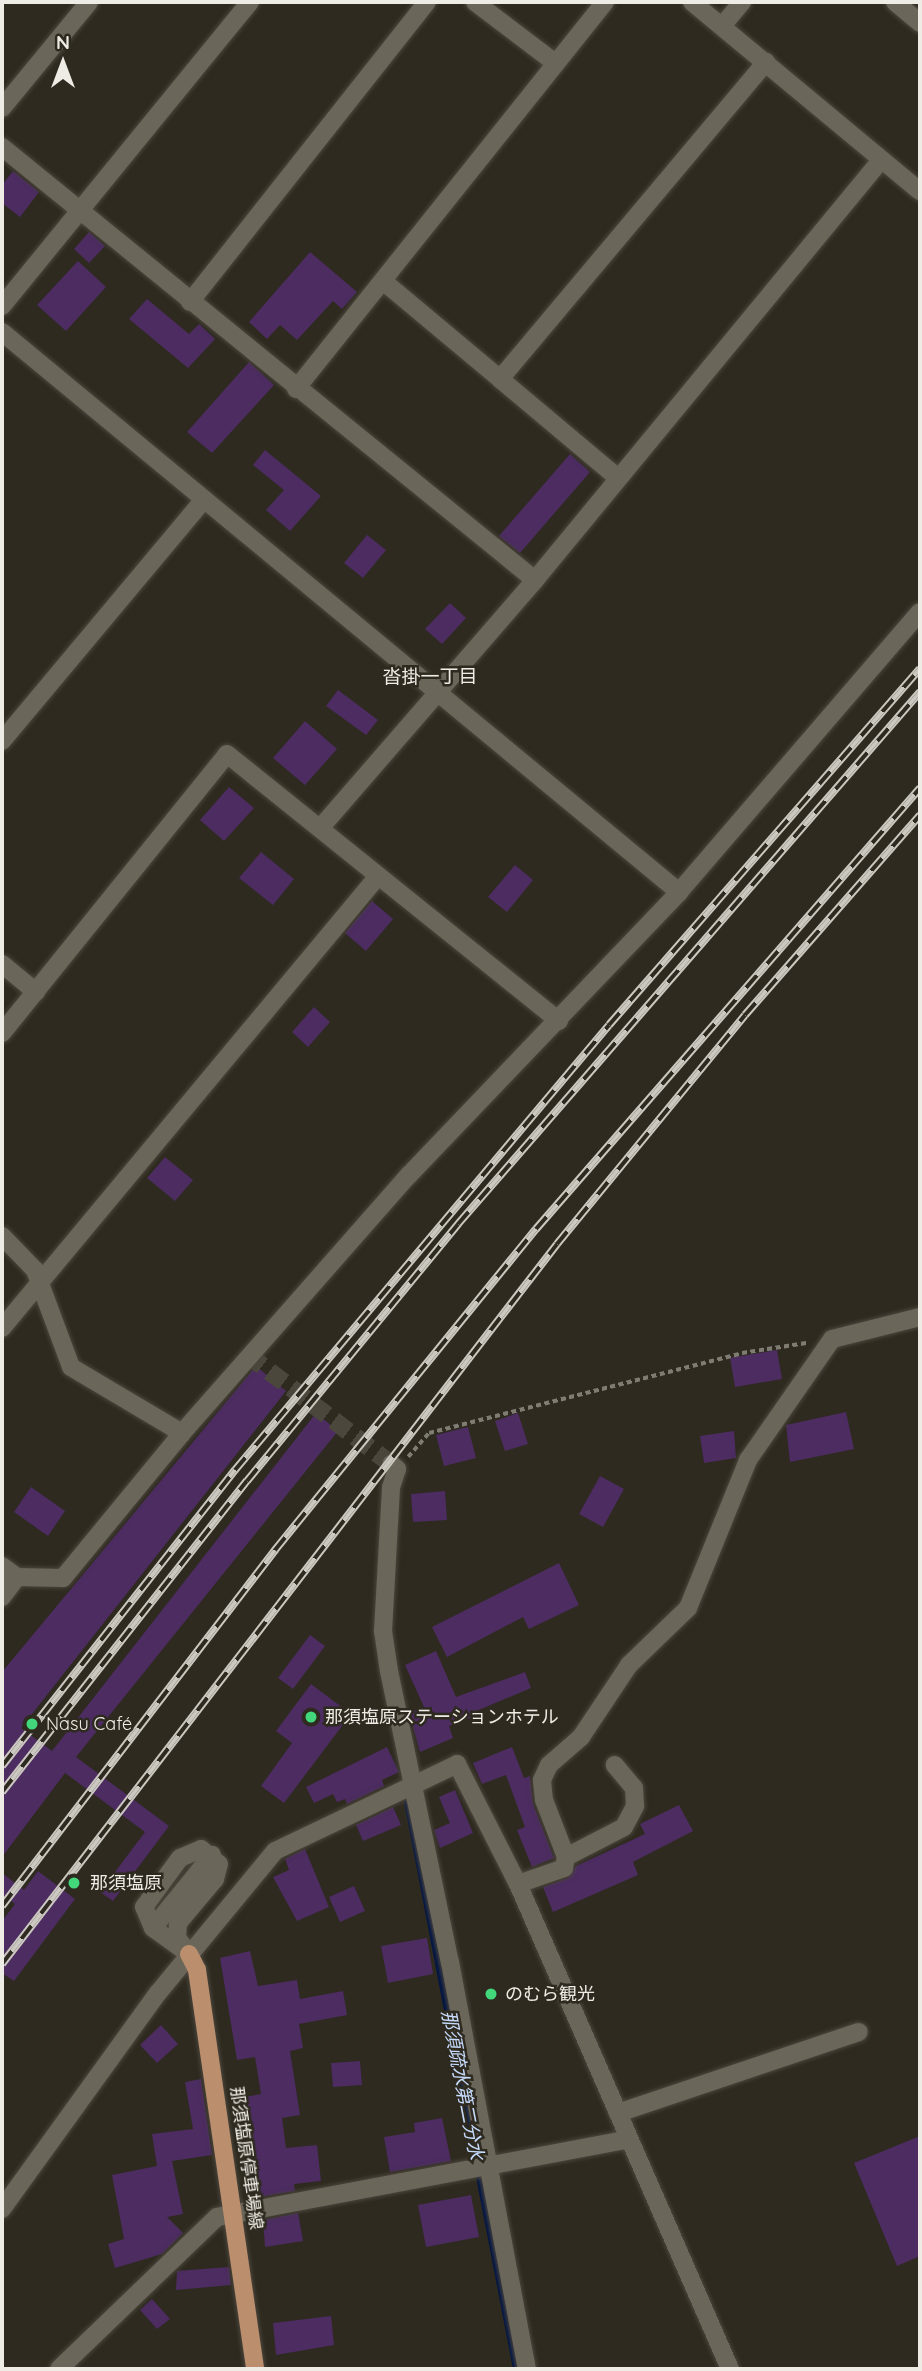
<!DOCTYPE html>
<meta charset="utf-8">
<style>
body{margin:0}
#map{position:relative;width:922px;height:2371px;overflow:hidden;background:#2e2a1f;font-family:Quicksand,"Noto Sans JP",sans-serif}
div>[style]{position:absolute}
.stream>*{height:6px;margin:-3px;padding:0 3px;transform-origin:3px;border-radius:3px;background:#001444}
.building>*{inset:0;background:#4c2c61}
.minor-tunnel>*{height:18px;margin-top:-9px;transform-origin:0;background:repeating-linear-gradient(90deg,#4b473d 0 18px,transparent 0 27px)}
.path>*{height:3.5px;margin-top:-1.75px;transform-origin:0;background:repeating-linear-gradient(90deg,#7f7c73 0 5px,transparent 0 8.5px)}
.roads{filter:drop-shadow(0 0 2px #4b463d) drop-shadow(0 0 2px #4b463d)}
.minor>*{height:18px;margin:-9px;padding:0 9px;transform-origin:9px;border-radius:9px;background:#6b665a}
.major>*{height:18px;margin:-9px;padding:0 9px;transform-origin:9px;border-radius:9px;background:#bb8e6d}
.rail>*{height:8px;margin-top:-4px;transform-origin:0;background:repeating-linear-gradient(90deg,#2e2a1f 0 16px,#cbc8c0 0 32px);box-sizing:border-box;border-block:2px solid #cbc8c0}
.dots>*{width:19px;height:19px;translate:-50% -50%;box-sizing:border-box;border:4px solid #2e2a1f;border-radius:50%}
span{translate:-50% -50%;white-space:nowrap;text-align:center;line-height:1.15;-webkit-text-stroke:5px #2e2a1f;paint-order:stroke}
.poi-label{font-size:18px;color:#efece5}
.left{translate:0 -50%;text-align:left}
.street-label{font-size:18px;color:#efece5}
.neighbourhood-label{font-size:19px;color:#efece5}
.water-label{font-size:19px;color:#c6dafb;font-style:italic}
.frame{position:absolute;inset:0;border:4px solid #efece5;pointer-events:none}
.north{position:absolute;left:28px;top:28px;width:70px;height:70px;-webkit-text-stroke:5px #2e2a1f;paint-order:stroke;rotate:0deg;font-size:19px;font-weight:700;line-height:28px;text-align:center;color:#efece5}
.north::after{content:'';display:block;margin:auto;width:24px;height:32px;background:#efece5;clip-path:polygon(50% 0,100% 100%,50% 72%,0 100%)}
</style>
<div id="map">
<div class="stream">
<i style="left:407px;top:1802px;width:577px;rotate:79.12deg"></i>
</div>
<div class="building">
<i style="clip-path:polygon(13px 171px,39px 192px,20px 217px,2px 203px,2px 185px)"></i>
<i style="clip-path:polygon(89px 232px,105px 246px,89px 263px,74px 249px)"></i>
<i style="clip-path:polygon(310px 252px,357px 292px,342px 309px,333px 301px,297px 340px,280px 325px,267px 339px,249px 322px)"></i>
<i style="clip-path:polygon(78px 261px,106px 287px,66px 331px,37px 305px)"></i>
<i style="clip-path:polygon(147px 299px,189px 334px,199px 324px,215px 339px,188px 368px,129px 319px)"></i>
<i style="clip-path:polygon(249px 362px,274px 385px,212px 453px,187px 432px)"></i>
<i style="clip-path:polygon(265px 450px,321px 496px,290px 531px,266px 510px,284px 490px,253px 465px)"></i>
<i style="clip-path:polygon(570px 454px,590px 472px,520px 553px,499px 536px)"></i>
<i style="clip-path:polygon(367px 535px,386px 550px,363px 578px,344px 563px)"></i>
<i style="clip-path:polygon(450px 603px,466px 618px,442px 644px,425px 629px)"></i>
<i style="clip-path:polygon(338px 690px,378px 720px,366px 735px,326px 706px)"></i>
<i style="clip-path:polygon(305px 721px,337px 749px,305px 785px,273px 758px)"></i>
<i style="clip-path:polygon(229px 787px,254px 808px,224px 841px,200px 820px)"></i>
<i style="clip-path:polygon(261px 852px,294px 879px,273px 905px,239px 878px)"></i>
<i style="clip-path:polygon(515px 865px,533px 880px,507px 912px,488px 897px)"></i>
<i style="clip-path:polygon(372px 901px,393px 919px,366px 951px,345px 933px)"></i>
<i style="clip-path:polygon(314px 1007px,330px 1022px,308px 1047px,292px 1032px)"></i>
<i style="clip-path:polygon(165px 1157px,193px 1180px,175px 1201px,147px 1178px)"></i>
<i style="clip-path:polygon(777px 1350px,782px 1379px,735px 1387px,730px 1358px)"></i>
<i style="clip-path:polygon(256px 1366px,286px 1391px,21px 1728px,52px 1751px,316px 1413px,338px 1431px,76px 1757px,169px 1826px,113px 1901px,100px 1892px,145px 1832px,65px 1773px,2px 1857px,2px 1672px)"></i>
<i style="clip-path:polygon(846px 1412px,854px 1449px,790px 1462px,786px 1425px)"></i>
<i style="clip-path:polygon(518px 1413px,528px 1444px,505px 1451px,495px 1421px)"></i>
<i style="clip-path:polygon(468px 1427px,476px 1458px,444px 1466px,436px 1435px)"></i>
<i style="clip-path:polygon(734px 1431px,736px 1458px,704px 1463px,700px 1436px)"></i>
<i style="clip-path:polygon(600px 1476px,624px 1489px,603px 1527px,579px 1514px)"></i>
<i style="clip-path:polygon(31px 1487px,65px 1511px,48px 1536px,14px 1512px)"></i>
<i style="clip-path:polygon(445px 1491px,447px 1520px,413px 1522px,411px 1494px)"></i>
<i style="clip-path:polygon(559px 1563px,579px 1605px,529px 1629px,523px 1617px,447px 1657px,432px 1627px)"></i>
<i style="clip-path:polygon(310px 1635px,325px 1646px,293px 1689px,278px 1678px)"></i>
<i style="clip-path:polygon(436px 1651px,456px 1697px,525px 1672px,531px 1688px,474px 1712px,475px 1716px,449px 1726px,453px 1738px,420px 1752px,409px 1713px,424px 1707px,405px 1665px)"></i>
<i style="clip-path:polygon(311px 1684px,351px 1714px,284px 1803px,261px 1786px,292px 1743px,276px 1731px)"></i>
<i style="clip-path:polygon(387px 1747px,399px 1772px,382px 1780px,384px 1786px,347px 1804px,345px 1799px,337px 1802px,333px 1794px,314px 1803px,306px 1787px)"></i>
<i style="clip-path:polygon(512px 1747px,524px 1778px,530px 1776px,533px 1804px,554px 1858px,532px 1867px,517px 1830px,525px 1827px,506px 1775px,482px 1784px,473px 1763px)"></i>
<i style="clip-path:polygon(455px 1790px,473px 1833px,440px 1848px,434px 1830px,450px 1823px,439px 1797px)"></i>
<i style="clip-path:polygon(679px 1805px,693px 1831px,633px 1862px,638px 1875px,553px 1912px,543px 1887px,568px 1878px,576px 1866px,645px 1834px,640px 1824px)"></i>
<i style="clip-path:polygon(393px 1807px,401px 1825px,363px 1841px,356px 1825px)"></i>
<i style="clip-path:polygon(305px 1849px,329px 1907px,297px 1921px,273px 1877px,289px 1870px,285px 1859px)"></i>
<i style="clip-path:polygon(38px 1871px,75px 1899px,14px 1981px,2px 1973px,2px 1921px,15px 1904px,2px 1894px,2px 1873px,24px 1890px)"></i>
<i style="clip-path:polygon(354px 1886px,365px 1911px,340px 1922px,329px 1897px)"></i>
<i style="clip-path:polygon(427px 1938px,433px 1974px,388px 1983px,381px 1946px)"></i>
<i style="clip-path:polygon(250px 1951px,258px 1986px,297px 1980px,300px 1999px,343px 1991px,347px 2015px,299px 2024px,303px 2048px,290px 2051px,300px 2115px,282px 2118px,286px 2148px,317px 2145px,321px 2181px,294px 2184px,295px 2191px,259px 2197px,245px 2097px,261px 2094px,255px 2057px,237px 2060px,220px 1958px)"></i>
<i style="clip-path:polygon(161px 2025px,178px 2044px,157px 2063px,140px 2045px)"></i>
<i style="clip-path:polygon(360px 2061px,362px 2085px,333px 2087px,331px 2063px)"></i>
<i style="clip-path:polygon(201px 2079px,212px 2155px,172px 2161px,183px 2214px,167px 2217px,183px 2233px,162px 2254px,115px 2268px,108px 2244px,124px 2239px,112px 2175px,157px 2166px,152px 2134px,193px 2129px,185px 2082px)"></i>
<i style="clip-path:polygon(442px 2118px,451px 2161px,390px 2172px,384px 2137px,415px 2132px,414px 2123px)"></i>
<i style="clip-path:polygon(920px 2136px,920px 2256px,897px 2266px,854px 2163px)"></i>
<i style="clip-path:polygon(471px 2195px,479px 2237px,426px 2247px,418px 2205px)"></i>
<i style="clip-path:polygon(298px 2213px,303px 2241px,265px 2247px,263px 2220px)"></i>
<i style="clip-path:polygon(229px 2267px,231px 2285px,176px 2290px,177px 2271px)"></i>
<i style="clip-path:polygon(152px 2299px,170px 2319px,157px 2329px,140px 2310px)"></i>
<i style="clip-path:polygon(331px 2316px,334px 2345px,276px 2355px,273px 2323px)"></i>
</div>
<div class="minor-tunnel">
<i style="left:248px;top:1355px;width:180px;rotate:37.3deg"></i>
</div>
<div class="path">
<i style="left:408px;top:1457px;width:32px;rotate:-49deg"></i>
<i style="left:429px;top:1433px;width:323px;rotate:-14.3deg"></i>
<i style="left:742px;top:1353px;width:65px;rotate:-8.9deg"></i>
</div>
<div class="roads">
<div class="minor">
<i style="left:475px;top:2px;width:99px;rotate:37.2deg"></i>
<i style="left:692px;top:2px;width:296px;rotate:39.7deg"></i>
<i style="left:895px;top:2px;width:33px;rotate:40deg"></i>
<i style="left:722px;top:26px;width:31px;rotate:-50deg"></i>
<i style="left:2px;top:108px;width:137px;rotate:-50.6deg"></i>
<i style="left:2px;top:147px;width:687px;rotate:39.09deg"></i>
<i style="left:383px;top:281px;width:153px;rotate:39.9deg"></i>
<i style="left:190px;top:302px;width:382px;rotate:-51.7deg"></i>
<i style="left:2px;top:306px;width:392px;rotate:-50.8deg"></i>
<i style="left:2px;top:332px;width:879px;rotate:39.6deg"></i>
<i style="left:296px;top:389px;width:495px;rotate:-51.4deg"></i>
<i style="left:618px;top:478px;width:154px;rotate:-140deg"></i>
<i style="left:500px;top:379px;width:414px;rotate:-50deg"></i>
<i style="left:2px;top:741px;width:312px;rotate:-50.1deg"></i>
<i style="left:322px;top:826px;width:325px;rotate:-49.1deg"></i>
<i style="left:535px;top:580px;width:544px;rotate:-50.52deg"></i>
<i style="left:2px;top:964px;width:44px;rotate:39.5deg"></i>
<i style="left:2px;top:1033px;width:358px;rotate:-51.1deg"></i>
<i style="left:227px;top:754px;width:426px;rotate:38.8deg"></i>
<i style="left:2px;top:1236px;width:47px;rotate:45.9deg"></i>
<i style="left:35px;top:1270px;width:103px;rotate:69.6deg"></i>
<i style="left:71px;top:1367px;width:129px;rotate:30.7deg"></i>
<i style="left:182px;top:1433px;width:344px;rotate:-48.7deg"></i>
<i style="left:409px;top:1175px;width:391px;rotate:-46.3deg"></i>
<i style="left:679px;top:892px;width:369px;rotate:-49.3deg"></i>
<i style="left:2px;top:1328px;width:588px;rotate:-50.24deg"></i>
<i style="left:391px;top:1464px;width:8px;rotate:40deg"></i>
<i style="left:397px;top:1469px;width:20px;rotate:108deg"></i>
<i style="left:391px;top:1488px;width:143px;rotate:93.2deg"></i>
<i style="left:383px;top:1631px;width:40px;rotate:81.5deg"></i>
<i style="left:389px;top:1671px;width:297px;rotate:78.2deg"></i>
<i style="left:450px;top:1962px;width:414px;rotate:79.3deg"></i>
<i style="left:2px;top:1566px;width:19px;rotate:36deg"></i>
<i style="left:17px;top:1577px;width:25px;rotate:127deg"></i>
<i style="left:17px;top:1577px;width:46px;rotate:1.2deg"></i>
<i style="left:63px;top:1578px;width:188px;rotate:-50.6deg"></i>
<i style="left:201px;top:1849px;width:23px;rotate:40deg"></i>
<i style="left:219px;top:1864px;width:16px;rotate:105deg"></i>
<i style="left:215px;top:1879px;width:57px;rotate:130.1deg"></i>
<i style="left:178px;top:1923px;width:15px;rotate:94deg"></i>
<i style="left:177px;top:1938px;width:20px;rotate:53deg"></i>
<i style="left:189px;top:1954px;width:44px;rotate:-144.2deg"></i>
<i style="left:153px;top:1928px;width:23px;rotate:-113deg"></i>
<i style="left:144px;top:1907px;width:61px;rotate:-53.7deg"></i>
<i style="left:180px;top:1858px;width:23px;rotate:-23deg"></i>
<i style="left:566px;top:1857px;width:65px;rotate:-27.3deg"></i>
<i style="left:624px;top:1827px;width:24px;rotate:-62deg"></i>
<i style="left:635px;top:1806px;width:18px;rotate:-93deg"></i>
<i style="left:634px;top:1788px;width:30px;rotate:-130deg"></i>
<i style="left:518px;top:1884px;width:49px;rotate:-19.2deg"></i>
<i style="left:564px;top:1868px;width:11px;rotate:-80deg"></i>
<i style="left:566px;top:1857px;width:61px;rotate:-111.1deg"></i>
<i style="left:544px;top:1800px;width:20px;rotate:-96deg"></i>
<i style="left:542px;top:1780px;width:17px;rotate:-65deg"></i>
<i style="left:549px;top:1765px;width:43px;rotate:-41.2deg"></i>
<i style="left:581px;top:1737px;width:87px;rotate:-56.3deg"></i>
<i style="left:629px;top:1665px;width:82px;rotate:-44deg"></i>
<i style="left:688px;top:1608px;width:160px;rotate:-67.9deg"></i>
<i style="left:748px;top:1460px;width:147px;rotate:-55.2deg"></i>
<i style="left:832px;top:1339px;width:91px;rotate:-14deg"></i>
<i style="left:153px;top:1928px;width:94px;rotate:-51.1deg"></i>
<i style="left:618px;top:2113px;width:254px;rotate:-18.6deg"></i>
<i style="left:2px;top:2209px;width:266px;rotate:-54.2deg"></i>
<i style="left:158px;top:1993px;width:184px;rotate:-50.5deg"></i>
<i style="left:275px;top:1851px;width:202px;rotate:-25.5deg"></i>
<i style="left:457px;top:1764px;width:135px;rotate:63.1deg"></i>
<i style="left:518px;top:1884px;width:529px;rotate:66.39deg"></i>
<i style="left:59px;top:2369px;width:219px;rotate:-43.9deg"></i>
<i style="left:217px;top:2217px;width:419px;rotate:-10.7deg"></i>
</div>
<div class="major">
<i style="left:189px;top:1954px;width:18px;rotate:63deg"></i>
<i style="left:197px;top:1970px;width:403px;rotate:81.7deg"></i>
</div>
</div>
<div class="rail">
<i style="left:2px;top:1766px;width:377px;rotate:-51.8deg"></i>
<i style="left:235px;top:1470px;width:581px;rotate:-49.95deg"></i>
<i style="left:609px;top:1025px;width:473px;rotate:-48.9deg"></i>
<i style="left:2px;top:1792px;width:396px;rotate:-51.8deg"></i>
<i style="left:247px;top:1481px;width:333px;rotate:-50.6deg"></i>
<i style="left:458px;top:1224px;width:705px;rotate:-49.03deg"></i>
<i style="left:2px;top:1906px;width:449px;rotate:-52.5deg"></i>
<i style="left:275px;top:1550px;width:414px;rotate:-50.9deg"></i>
<i style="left:536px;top:1229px;width:585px;rotate:-48.95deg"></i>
<i style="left:2px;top:1964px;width:909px;rotate:-52.37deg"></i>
<i style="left:557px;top:1244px;width:296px;rotate:-50.6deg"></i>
<i style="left:745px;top:1015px;width:266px;rotate:-48.8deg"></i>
</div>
<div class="dots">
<i style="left:311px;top:1717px;background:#42d77b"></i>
<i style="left:32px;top:1724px;background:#42d77b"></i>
<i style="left:74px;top:1883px;background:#42d77b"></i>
<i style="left:491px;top:1994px;background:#42d77b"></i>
</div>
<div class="poi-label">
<span class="left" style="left:325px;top:1717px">那須塩原ステーションホテル</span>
<span class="left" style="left:46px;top:1724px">Nasu Café</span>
<span class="left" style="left:90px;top:1883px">那須塩原</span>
<span class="left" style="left:505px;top:1994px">のむら観光</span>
</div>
<div class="street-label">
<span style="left:246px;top:2158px;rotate:82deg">那須塩原停車場線</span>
</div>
<div class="neighbourhood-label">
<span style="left:430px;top:677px">沓掛一丁目</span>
</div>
<div class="water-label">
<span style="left:462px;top:2085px;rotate:79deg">那須疏水第二分水</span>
</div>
<div class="frame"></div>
<div class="north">N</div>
</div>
